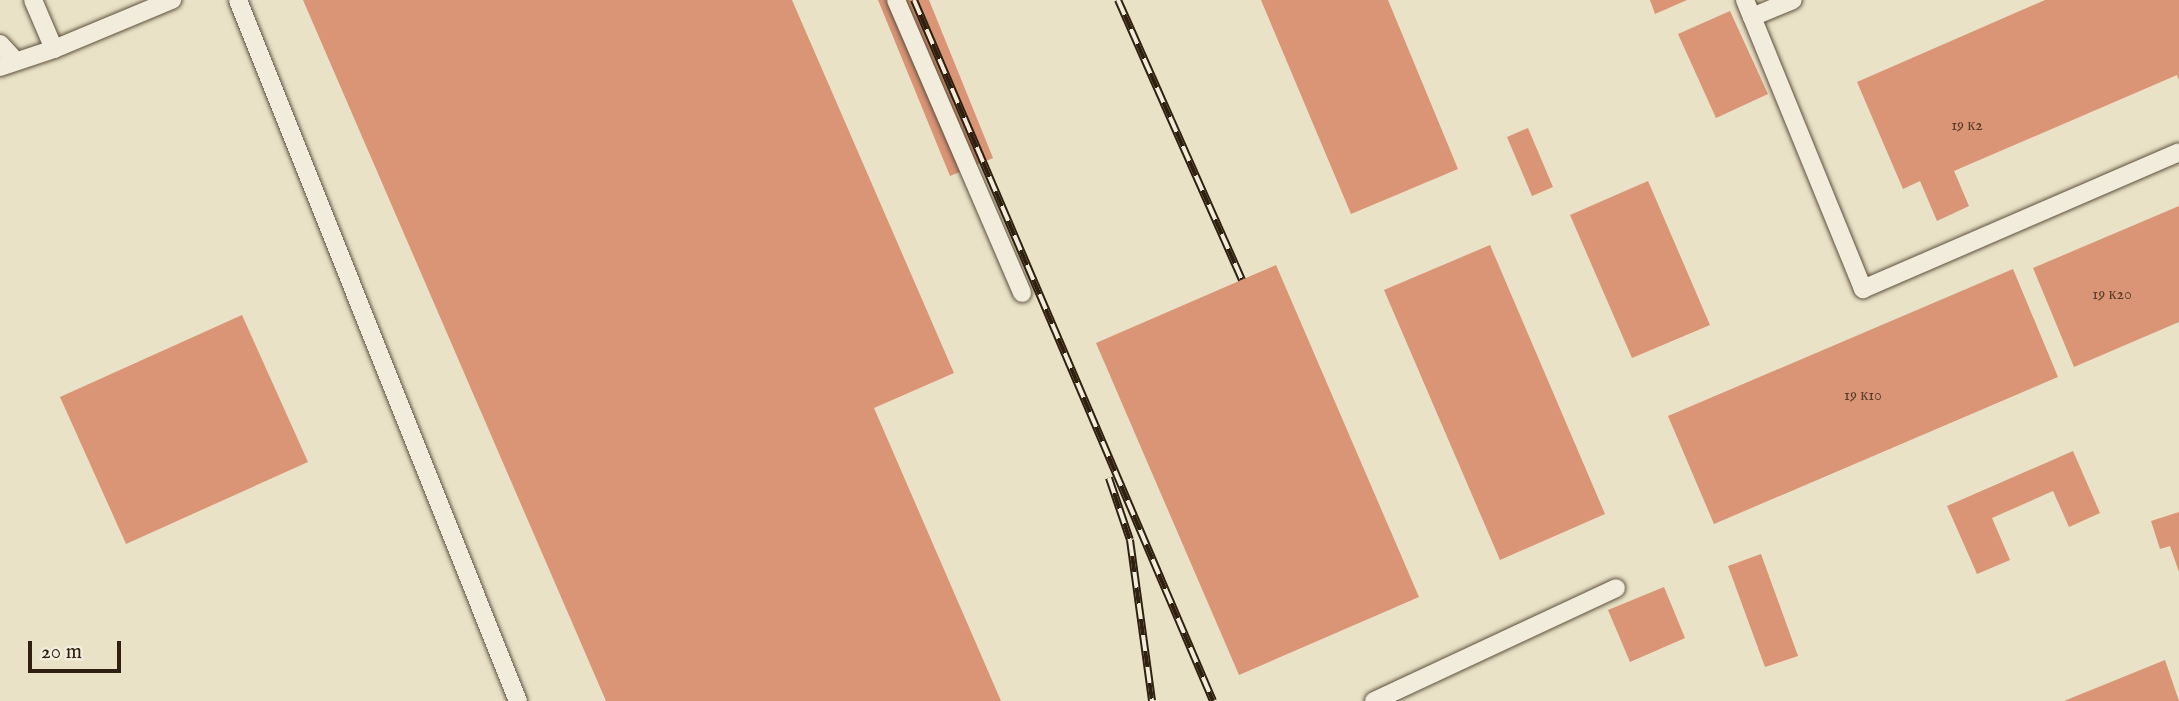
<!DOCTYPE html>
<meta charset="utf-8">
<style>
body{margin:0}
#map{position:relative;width:2179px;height:701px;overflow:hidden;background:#e9e2c7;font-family:"IM FELL English",serif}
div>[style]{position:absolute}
.building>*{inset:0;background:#da9476}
.roads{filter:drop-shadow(0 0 2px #5e503d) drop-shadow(0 0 2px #5e503d)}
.service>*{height:18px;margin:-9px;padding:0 9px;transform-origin:9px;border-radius:9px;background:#f1ecdb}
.rail>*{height:8px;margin-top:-4px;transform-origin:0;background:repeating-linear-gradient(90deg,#f1ecdb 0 16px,#2f200f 0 32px);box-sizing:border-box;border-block:2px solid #2f200f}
span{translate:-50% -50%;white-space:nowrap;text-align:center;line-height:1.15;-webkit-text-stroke:5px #f1ecdb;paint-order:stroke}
.number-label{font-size:16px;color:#5a3d29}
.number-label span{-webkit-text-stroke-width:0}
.scale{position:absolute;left:28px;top:641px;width:93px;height:32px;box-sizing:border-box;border:4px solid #2f200f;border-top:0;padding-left:9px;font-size:21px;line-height:24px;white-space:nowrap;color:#2f200f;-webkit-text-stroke:5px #f1ecdb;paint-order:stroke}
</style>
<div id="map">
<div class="building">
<i style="clip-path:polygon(303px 0,792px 0,954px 373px,874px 408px,1001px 701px,606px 701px)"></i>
<i style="clip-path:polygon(878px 0,929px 0,993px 158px,950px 176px)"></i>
<i style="clip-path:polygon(1261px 0,1388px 0,1458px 169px,1351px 214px)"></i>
<i style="clip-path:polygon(1650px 0,1687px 0,1655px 14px)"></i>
<i style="clip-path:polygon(2045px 0,2179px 0,2179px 80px,2177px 75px,1954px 171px,1969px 206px,1937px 221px,1920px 181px,1903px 189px,1857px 82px)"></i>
<i style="clip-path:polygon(1730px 11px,1768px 94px,1716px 118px,1678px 34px)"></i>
<i style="clip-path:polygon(1528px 128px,1553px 187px,1532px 196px,1507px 137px)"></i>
<i style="clip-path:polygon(1648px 181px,1710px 325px,1632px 358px,1570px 215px)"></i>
<i style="clip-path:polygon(2179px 206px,2179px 322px,2074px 367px,2033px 268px)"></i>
<i style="clip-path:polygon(1490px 245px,1605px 514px,1500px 560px,1384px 290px)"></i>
<i style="clip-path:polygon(1276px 265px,1419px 597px,1239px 675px,1096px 343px)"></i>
<i style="clip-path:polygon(2013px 269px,2058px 377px,1714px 524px,1668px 416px)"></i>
<i style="clip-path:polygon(242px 315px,308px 462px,126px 544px,60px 397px)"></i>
<i style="clip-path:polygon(2073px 451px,2100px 513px,2069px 527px,2053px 491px,1992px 518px,2010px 560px,1977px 574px,1947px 506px)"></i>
<i style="clip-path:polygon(2179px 512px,2179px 572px,2170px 546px,2160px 549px,2151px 521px)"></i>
<i style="clip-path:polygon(1761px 554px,1798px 656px,1765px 667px,1728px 566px)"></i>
<i style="clip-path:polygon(1664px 587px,1685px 638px,1630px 662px,1608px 610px)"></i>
<i style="clip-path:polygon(2165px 660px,2179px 701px,2064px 701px)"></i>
</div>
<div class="roads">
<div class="service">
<i style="left:238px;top:0;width:755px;rotate:68.23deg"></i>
<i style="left:896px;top:0;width:319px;rotate:66.7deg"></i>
<i style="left:1745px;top:0;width:18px;rotate:68deg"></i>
<i style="left:1752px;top:17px;width:44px;rotate:-22.5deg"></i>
<i style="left:1752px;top:17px;width:294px;rotate:67.8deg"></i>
<i style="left:1863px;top:289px;width:344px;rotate:-23.4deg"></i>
<i style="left:0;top:44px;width:22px;rotate:47deg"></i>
<i style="left:54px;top:49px;width:128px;rotate:-22.6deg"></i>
<i style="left:0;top:67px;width:57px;rotate:-18.4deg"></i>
<i style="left:54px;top:49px;width:53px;rotate:-113.2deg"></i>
<i style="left:1374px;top:701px;width:267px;rotate:-25deg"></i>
</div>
</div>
<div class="rail">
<i style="left:914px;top:0;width:762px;rotate:66.9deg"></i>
<i style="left:1118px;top:0;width:306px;rotate:66.1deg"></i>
<i style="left:1109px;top:478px;width:65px;rotate:71.3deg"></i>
<i style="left:1130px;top:540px;width:162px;rotate:82.2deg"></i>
</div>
<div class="number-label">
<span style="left:1967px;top:126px">19 к2</span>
<span style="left:2112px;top:295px">19 к20</span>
<span style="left:1863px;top:396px">19 к10</span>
</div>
<div class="scale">20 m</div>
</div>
